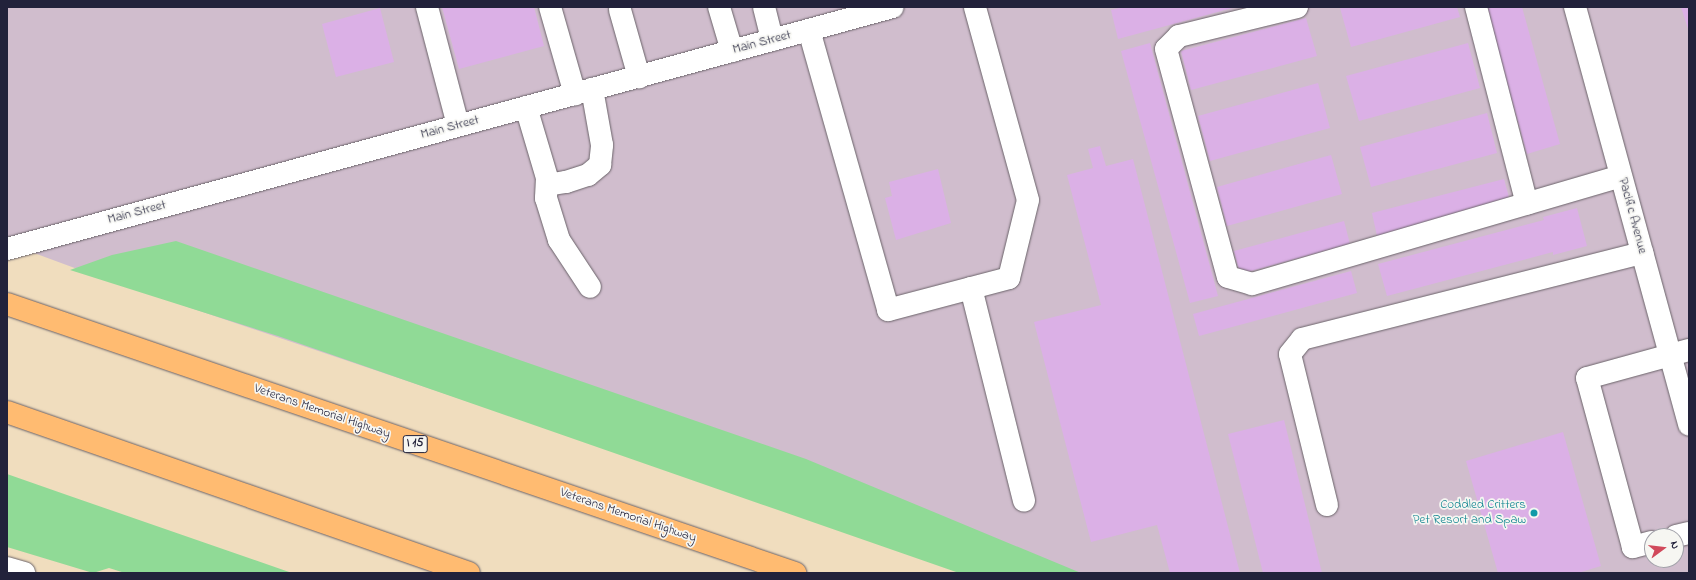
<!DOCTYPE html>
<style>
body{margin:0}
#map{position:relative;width:1696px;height:580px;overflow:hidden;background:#f0ddbe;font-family:"Indie Flower",sans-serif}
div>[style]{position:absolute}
.industrial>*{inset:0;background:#d0bdcd}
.green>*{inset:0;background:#90da96}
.building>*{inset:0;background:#dbb0e6}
.roads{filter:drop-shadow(0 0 1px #6a6369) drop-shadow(0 0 1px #6a6369)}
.minor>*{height:22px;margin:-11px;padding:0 11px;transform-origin:11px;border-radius:11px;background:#fff}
.highway>*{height:22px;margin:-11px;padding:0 11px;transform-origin:11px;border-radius:11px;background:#ffbb71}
.dots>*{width:11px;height:11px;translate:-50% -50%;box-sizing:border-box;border:2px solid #f6f6f2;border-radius:50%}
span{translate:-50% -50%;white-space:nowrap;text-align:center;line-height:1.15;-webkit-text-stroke:3.5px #f6f6f2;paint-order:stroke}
.shield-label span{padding:1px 3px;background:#f6f6f2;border:1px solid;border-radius:3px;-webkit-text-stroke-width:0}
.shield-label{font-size:12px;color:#22223b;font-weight:700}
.street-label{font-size:13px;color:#22223b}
.culture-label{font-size:13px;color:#0d838f}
.right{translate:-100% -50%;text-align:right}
.frame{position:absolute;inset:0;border:8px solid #22223b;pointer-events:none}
.north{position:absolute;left:1644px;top:528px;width:40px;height:40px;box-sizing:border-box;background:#f6f6f2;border:1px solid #a1a1a9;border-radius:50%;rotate:75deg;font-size:11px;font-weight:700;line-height:16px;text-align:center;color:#22223b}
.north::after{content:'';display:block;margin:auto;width:14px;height:18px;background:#d1495b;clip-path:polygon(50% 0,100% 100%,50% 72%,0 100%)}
</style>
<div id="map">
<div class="industrial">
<i style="clip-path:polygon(evenodd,7px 7px,1689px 7px,1689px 573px,976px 573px,99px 277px,7px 243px,7px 7px,1652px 536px,1676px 536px,1676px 560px,1652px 560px,1652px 536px)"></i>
</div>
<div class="green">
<i style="clip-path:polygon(176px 241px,806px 459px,1081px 573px,959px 573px,278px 336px,70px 270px,112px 255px)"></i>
<i style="clip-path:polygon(7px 474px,67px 495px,292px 573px,125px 573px,109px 568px,93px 573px,7px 547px)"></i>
</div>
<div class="building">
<i style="clip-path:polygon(442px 7px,534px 7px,544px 46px,459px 69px)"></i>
<i style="clip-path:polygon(1123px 7px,1236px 7px,1118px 39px,1111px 10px)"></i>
<i style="clip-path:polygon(1345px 7px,1457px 7px,1460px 17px,1351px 47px,1340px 8px)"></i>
<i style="clip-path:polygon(1486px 7px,1522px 7px,1560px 144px,1527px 154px)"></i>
<i style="clip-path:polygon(1681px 7px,1689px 7px,1689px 32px)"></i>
<i style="clip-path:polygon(380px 8px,394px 62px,336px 77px,322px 24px)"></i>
<i style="clip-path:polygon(1306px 18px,1317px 56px,1191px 90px,1181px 51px)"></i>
<i style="clip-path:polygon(1150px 43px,1218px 296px,1190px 303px,1121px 51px)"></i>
<i style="clip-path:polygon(1468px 43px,1480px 88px,1359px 121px,1346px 76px)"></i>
<i style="clip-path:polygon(1318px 83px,1330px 128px,1210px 161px,1198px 116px)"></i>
<i style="clip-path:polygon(1487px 113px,1497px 153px,1371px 187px,1360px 147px)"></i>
<i style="clip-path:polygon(1100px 146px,1106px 166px,1133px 159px,1240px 573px,1170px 573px,1157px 525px,1091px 542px,1034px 322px,1101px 305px,1067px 175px,1093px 168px,1088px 149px)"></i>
<i style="clip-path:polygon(1331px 155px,1342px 194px,1227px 226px,1217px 187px)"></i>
<i style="clip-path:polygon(938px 169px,951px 223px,896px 240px,885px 198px,892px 196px,889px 182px)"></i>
<i style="clip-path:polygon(1504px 179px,1510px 201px,1377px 236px,1372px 213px)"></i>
<i style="clip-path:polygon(1577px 208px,1587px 246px,1553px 255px,1553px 252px,1387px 296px,1378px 264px,1544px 220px,1543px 217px)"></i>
<i style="clip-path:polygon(1344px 221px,1350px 244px,1240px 274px,1234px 251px)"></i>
<i style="clip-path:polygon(1351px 271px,1357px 293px,1199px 336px,1193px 314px)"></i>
<i style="clip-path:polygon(1284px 420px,1322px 573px,1263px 573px,1228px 434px)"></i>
<i style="clip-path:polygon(1563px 432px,1601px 566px,1578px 573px,1498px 573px,1466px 461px)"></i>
</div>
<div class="roads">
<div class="minor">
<i style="left:427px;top:7px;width:122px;rotate:75.3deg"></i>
<i style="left:550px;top:7px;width:91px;rotate:74deg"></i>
<i style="left:719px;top:7px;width:46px;rotate:73.5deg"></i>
<i style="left:764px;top:7px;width:34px;rotate:76deg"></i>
<i style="left:1297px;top:7px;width:122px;rotate:166.2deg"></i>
<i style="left:1179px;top:36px;width:18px;rotate:135deg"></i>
<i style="left:1166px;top:49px;width:236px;rotate:74.8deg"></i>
<i style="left:1228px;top:277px;width:25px;rotate:16deg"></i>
<i style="left:1252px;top:284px;width:384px;rotate:-16.3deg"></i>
<i style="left:1476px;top:7px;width:203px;rotate:75.5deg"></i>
<i style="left:1575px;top:7px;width:433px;rotate:74.7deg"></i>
<i style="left:620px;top:10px;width:70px;rotate:74.2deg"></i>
<i style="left:809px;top:30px;width:291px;rotate:74.2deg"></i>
<i style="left:888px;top:310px;width:125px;rotate:-14.8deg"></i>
<i style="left:1009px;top:278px;width:80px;rotate:-76.3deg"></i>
<i style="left:1028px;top:200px;width:200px;rotate:-105.4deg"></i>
<i style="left:526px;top:107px;width:74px;rotate:73.5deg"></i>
<i style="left:547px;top:178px;width:8px;rotate:45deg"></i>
<i style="left:553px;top:184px;width:13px;rotate:-9deg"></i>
<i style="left:566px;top:182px;width:23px;rotate:-18deg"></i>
<i style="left:588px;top:175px;width:16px;rotate:-40deg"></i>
<i style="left:600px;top:165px;width:20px;rotate:-84deg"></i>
<i style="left:602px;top:145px;width:57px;rotate:-100.1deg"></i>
<i style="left:547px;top:178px;width:20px;rotate:93deg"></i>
<i style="left:546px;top:198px;width:44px;rotate:72.8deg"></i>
<i style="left:559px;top:240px;width:56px;rotate:56.6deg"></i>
<i style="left:7px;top:249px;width:918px;rotate:-15.28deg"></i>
<i style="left:971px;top:288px;width:219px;rotate:76deg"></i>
<i style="left:1327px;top:505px;width:155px;rotate:-103.8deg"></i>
<i style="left:1290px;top:354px;width:19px;rotate:-51deg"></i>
<i style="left:1302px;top:339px;width:351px;rotate:-14.2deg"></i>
<i style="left:1676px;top:536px;width:13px;rotate:-13deg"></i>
<i style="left:1652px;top:542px;width:20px;rotate:165deg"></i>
<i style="left:1633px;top:547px;width:175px;rotate:-105.2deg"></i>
<i style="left:1587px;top:378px;width:106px;rotate:-15.4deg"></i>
<i style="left:7px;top:568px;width:18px;rotate:16deg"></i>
</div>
<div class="highway">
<i style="left:7px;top:304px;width:833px;rotate:18.85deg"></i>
<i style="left:7px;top:412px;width:489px;rotate:19.2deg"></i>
</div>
</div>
<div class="dots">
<i style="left:1534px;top:513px;background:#0f9aa8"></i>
</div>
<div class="shield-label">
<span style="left:415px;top:444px">I 15</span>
</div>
<div class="street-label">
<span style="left:762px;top:43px;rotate:-15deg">Main Street</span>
<span style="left:450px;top:128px;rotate:-15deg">Main Street</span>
<span style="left:137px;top:213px;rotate:-15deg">Main Street</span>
<span style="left:1632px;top:216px;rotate:75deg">Pacific Avenue</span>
<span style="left:322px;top:412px;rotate:19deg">Veterans Memorial Highway</span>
<span style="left:628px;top:516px;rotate:19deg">Veterans Memorial Highway</span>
</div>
<div class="culture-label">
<span class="right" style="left:1526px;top:513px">Coddled Critters<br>Pet Resort and Spaw</span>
</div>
<div class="frame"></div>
<div class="north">N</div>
</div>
